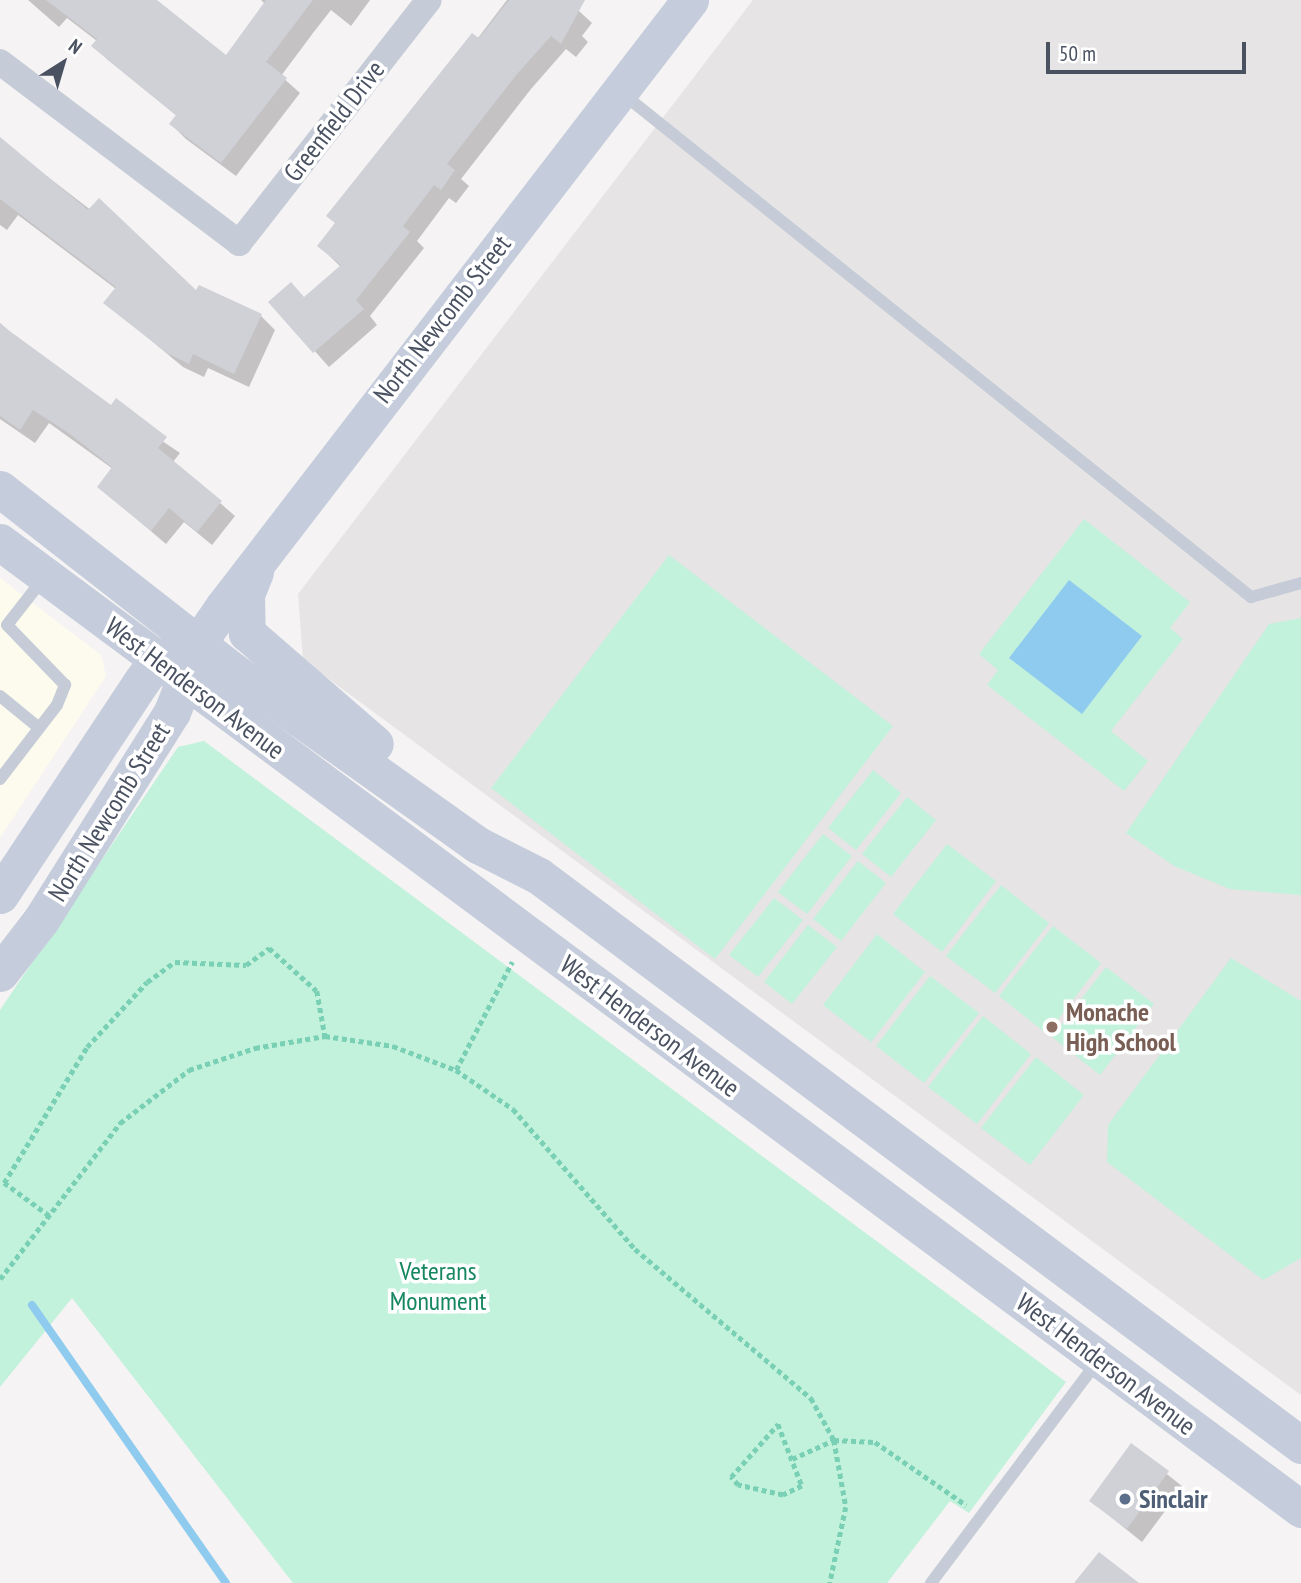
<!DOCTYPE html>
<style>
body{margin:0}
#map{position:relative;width:1301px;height:1583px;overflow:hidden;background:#f5f3f3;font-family:"PT Sans Narrow",sans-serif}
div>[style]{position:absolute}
.commercial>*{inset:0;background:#fdfbee}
.education>*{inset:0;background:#e6e4e5}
.green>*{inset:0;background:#c2f1dc}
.water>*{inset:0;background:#8fcbee}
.shadow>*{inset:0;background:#0003}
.stream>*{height:8px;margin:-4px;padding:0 4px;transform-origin:4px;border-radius:4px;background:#8fcbee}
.building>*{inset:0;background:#cfd1d7}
.path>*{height:4.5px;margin-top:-2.25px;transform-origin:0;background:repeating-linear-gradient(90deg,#79d0b4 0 5px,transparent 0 8.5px)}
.service>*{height:12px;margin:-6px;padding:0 6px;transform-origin:6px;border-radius:6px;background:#c6ccd7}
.minor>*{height:26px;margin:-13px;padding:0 13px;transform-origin:13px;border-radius:13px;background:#c6ccd7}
.secondary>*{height:37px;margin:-18.5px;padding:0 18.5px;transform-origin:18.5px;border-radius:18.5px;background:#c5ccdb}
.dots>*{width:19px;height:19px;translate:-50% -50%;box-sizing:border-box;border:4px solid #fff;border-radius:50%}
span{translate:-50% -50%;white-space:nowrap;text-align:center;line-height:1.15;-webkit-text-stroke:7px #fff;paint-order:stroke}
.street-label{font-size:26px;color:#4a5261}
.education-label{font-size:26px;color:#785e54;font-weight:700}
.left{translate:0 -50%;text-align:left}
.park-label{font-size:26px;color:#168661}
.service-label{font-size:26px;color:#4e5e75;font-weight:700}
.north{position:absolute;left:28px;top:28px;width:70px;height:70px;-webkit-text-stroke:5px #fff;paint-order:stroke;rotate:37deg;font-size:19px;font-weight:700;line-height:28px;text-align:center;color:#4a5261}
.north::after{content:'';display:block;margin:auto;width:24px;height:32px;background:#4a5261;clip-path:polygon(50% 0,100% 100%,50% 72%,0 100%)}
.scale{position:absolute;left:1046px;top:42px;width:200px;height:32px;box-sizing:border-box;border:4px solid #4a5261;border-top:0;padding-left:9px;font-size:21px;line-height:24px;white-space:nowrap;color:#4a5261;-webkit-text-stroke:5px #fff;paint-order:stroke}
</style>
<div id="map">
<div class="commercial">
<i style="clip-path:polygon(0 578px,101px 655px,106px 676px,0 838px)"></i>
</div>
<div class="education">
<i style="clip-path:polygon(753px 0,1301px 0,1301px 1395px,303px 660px,298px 594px)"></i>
</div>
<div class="green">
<i style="clip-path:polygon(1084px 519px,1190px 602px,1170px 628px,1183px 639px,1111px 731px,1148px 761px,1124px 791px,987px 685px,998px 670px,979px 654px)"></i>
<i style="clip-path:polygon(669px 555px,893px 726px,715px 959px,491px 788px)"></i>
<i style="clip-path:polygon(1301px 618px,1301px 895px,1230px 889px,1174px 866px,1126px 833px,1269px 624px)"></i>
<i style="clip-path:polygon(204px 741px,1066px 1382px,969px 1513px,950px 1501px,887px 1583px,293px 1583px,72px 1298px,0 1387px,0 1010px,178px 747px)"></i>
<i style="clip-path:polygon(873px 770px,901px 793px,856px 850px,828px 828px)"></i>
<i style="clip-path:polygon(907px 797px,936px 820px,891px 877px,862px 854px)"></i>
<i style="clip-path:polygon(823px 834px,852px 856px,807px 914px,778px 892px)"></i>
<i style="clip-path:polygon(947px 844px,996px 881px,942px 952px,893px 914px)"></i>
<i style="clip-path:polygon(858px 861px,886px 883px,841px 941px,813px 919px)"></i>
<i style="clip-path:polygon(1001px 885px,1049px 923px,995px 993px,946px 956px)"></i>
<i style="clip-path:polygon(774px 898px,803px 920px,758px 977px,729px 955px)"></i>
<i style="clip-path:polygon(808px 925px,837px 947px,792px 1004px,764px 982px)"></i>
<i style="clip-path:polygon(1053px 926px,1101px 963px,1047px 1034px,999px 996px)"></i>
<i style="clip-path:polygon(877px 934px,925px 972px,871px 1042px,823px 1005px)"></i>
<i style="clip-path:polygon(1231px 958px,1301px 1001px,1301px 1258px,1263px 1280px,1107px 1162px,1108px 1125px)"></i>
<i style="clip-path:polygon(1106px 967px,1154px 1004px,1100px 1075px,1052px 1037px)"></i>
<i style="clip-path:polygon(930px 976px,979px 1013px,924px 1083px,876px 1046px)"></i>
<i style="clip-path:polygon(983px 1016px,1031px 1054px,977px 1124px,928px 1087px)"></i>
<i style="clip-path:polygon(1036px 1057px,1084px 1095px,1030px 1165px,981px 1128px)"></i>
</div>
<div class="water">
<i style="clip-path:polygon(1069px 580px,1142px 636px,1082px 714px,1009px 658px)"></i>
</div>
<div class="shadow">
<i style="clip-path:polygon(28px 0,140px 0,226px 58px,265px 4px,261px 0,370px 0,351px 26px,331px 10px,313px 33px,281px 76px,300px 93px,236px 176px,186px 139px,171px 124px,177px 116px,108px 60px,93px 46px,97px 41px,67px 18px,59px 27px)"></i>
<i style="clip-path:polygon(507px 0,567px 0,592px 23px,582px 36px,588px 42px,576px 57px,566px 49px,531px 89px,461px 179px,469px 186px,456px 203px,449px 198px,417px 241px,424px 248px,370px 316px,377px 325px,329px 367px,271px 302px,305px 299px,341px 267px,319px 246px)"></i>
<i style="clip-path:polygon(0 140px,197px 292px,261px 316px,275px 330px,249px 387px,208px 368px,204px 377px,183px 367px,106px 303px,116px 289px,18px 215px,7px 230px,0 225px)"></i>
<i style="clip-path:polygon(0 323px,41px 359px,180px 453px,173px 462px,235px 516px,212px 545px,184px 522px,166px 544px,99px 487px,113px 469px,49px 423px,35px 443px,0 419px)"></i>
<i style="clip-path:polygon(1132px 1446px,1183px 1487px,1142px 1542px,1091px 1501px)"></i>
</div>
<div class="stream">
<i style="left:32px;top:1305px;width:339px;rotate:55.1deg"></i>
</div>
<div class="building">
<i style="clip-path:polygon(46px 0,157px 0,226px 55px,266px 0,313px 0,266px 62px,287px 78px,221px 163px,169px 124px,176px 115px,91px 46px,97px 39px)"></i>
<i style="clip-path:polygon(509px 0,585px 0,561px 44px,551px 36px,517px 74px,447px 164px,455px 170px,441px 190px,434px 185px,403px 226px,410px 232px,356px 300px,364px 309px,313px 353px,268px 302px,291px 282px,304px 297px,341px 265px,317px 246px,335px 223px,326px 216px,472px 33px,479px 38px)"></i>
<i style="clip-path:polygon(0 137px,88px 210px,99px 198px,196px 290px,199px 285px,262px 314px,234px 374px,193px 354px,189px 364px,167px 353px,103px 303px,116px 287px,0 199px)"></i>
<i style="clip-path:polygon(0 324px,111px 405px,116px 398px,167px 437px,158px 448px,222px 501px,197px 532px,169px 508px,151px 531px,97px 487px,112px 467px,70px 434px,33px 410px,20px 430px,0 416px)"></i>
<i style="clip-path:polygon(1131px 1443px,1169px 1471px,1127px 1529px,1089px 1501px)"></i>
<i style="clip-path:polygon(1099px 1552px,1139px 1583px,1074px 1583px)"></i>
</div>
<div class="path">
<i style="left:456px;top:1070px;width:122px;rotate:-62.6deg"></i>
<i style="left:49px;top:1216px;width:56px;rotate:-143.7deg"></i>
<i style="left:4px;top:1183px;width:159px;rotate:-58.6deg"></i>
<i style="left:87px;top:1047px;width:88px;rotate:-47.3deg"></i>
<i style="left:147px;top:982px;width:34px;rotate:-36deg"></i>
<i style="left:175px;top:962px;width:71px;rotate:2.4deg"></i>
<i style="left:246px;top:965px;width:29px;rotate:-36deg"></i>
<i style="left:269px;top:948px;width:64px;rotate:41.9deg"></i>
<i style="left:317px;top:991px;width:46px;rotate:79.9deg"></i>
<i style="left:0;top:1279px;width:197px;rotate:-52.4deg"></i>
<i style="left:120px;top:1123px;width:87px;rotate:-37.5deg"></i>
<i style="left:189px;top:1070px;width:70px;rotate:-18.4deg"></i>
<i style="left:255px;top:1048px;width:71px;rotate:-9.7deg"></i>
<i style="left:325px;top:1036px;width:69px;rotate:8.4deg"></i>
<i style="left:393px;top:1046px;width:67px;rotate:20.9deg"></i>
<i style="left:456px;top:1070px;width:69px;rotate:34.4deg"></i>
<i style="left:513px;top:1109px;width:186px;rotate:48.9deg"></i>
<i style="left:635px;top:1249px;width:231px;rotate:40.3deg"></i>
<i style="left:811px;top:1398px;width:48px;rotate:61.3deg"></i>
<i style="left:834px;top:1440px;width:68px;rotate:79.8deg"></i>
<i style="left:846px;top:1507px;width:78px;rotate:101.9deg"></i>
<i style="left:778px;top:1424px;width:66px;rotate:68.8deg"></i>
<i style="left:802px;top:1486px;width:21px;rotate:155deg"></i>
<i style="left:783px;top:1495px;width:46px;rotate:-167.5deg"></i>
<i style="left:738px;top:1485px;width:11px;rotate:-131deg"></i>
<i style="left:731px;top:1477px;width:71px;rotate:-48.4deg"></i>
<i style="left:792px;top:1459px;width:46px;rotate:-24.3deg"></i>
<i style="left:834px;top:1440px;width:41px;rotate:2.8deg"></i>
<i style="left:875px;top:1442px;width:111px;rotate:34.7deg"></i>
</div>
<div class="service">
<i style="left:623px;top:94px;width:805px;rotate:38.69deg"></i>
<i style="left:1251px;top:597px;width:52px;rotate:-15.6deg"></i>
<i style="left:0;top:696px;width:50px;rotate:39.4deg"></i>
<i style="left:0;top:779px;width:93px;rotate:-52.4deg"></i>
<i style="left:57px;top:705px;width:22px;rotate:-68deg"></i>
<i style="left:65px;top:685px;width:83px;rotate:-134deg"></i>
<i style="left:7px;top:625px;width:58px;rotate:-52deg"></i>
<i style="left:931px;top:1583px;width:276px;rotate:-53.1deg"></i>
</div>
<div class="minor">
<i style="left:0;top:62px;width:300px;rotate:37.1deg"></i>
<i style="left:239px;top:243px;width:308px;rotate:-52deg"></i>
</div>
<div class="secondary">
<i style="left:0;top:489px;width:296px;rotate:38deg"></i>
<i style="left:233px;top:671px;width:301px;rotate:35.4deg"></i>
<i style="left:478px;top:845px;width:68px;rotate:26.9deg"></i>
<i style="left:539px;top:876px;width:951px;rotate:36.75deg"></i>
<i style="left:0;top:542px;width:1621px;rotate:36.62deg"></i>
<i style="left:255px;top:572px;width:24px;rotate:112deg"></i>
<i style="left:246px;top:594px;width:39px;rotate:89deg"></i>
<i style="left:247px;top:633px;width:169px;rotate:40.9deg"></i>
<i style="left:0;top:895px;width:255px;rotate:-56.5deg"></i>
<i style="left:141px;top:682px;width:27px;rotate:-54deg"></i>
<i style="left:157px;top:660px;width:24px;rotate:-24deg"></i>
<i style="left:0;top:973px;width:67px;rotate:-52.3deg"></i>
<i style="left:41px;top:920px;width:246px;rotate:-57.8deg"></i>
<i style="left:172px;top:712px;width:75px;rotate:-68.9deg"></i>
<i style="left:199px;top:642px;width:42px;rotate:-55.6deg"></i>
<i style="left:223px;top:607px;width:766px;rotate:-52.43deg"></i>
</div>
<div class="dots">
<i style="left:1052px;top:1027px;background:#8d6e63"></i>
<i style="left:1125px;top:1499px;background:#5c6f8a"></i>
</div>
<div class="street-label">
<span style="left:334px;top:121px;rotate:-52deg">Greenfield Drive</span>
<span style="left:442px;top:319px;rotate:-52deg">North Newcomb Street</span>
<span style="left:195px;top:688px;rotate:37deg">West Henderson Avenue</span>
<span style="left:109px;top:812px;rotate:-58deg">North Newcomb Street</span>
<span style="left:650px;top:1026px;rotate:37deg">West Henderson Avenue</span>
<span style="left:1106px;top:1364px;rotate:37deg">West Henderson Avenue</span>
</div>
<div class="education-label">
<span class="left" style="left:1066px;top:1027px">Monache<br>High School</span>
</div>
<div class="park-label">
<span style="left:438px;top:1286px">Veterans<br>Monument</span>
</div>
<div class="service-label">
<span class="left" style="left:1139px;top:1499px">Sinclair</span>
</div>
<div class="north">N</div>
<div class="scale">50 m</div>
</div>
